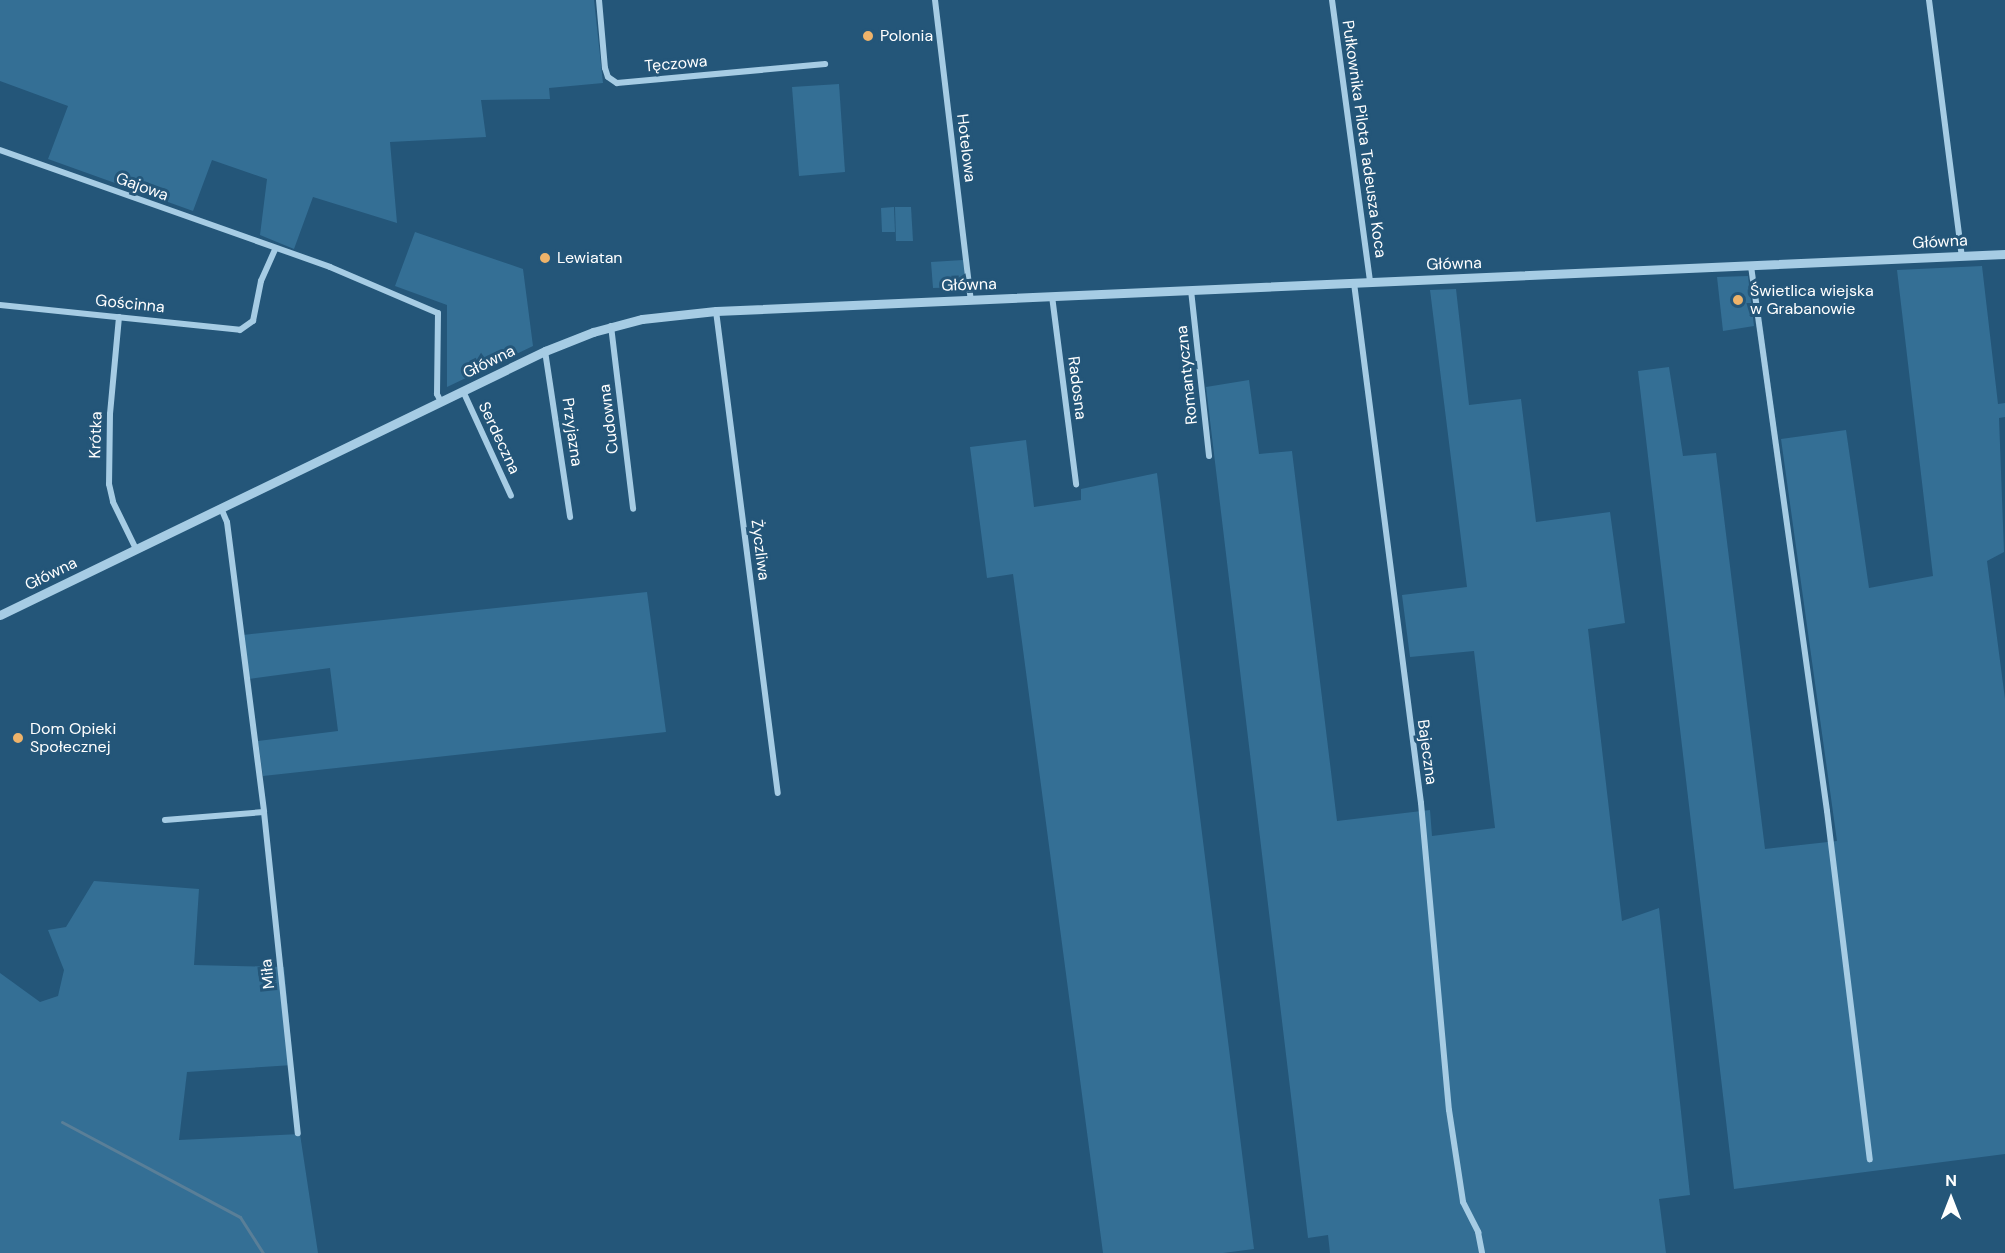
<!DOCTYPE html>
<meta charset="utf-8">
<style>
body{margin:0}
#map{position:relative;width:2005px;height:1253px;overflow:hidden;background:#245679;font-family:"DM Sans",sans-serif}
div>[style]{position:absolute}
.green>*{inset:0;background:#346f95}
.stream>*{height:3px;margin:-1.5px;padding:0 1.5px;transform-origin:1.5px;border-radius:1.5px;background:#5a7f98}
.minor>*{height:6px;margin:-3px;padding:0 3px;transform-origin:3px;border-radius:3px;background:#a6cce4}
.tertiary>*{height:9px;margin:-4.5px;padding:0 4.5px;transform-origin:4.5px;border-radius:4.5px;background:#a6cce4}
.dots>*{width:16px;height:16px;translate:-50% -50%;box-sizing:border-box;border:3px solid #245679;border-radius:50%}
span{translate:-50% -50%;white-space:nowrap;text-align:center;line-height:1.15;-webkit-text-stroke:6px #245679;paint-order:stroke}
.poi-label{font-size:16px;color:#fff}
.left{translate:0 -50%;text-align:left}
.street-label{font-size:16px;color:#fff}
.north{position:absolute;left:1921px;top:1169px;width:60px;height:60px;-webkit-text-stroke:4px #245679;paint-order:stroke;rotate:0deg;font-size:16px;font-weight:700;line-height:24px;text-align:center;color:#fff}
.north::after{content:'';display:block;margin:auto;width:21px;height:27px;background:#fff;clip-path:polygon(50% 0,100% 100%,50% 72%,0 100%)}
</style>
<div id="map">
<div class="green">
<i style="clip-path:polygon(0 0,594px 0,603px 83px,549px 88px,550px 99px,481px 100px,486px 137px,390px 142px,397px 223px,313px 197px,294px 249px,260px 235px,267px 179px,212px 160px,193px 211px,48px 159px,68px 106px,0 81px)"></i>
<i style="clip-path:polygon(839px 84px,845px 172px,799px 176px,792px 87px)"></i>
<i style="clip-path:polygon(894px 207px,895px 232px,882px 232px,881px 208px)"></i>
<i style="clip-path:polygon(895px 207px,911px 207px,913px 241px,896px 241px)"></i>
<i style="clip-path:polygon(415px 232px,523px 269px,533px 346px,447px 387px,447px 305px,395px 286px)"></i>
<i style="clip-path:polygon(963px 260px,966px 287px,933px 288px,931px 262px)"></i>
<i style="clip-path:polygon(1982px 266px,1998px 404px,2005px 403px,2005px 417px,1999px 418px,2004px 552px,1987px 561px,2005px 699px,2005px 1154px,1734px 1189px,1638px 371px,1669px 367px,1683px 456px,1716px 453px,1765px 849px,1837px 841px,1781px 439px,1846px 430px,1869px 588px,1933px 576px,1897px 270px)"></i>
<i style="clip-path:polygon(1748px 276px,1754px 326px,1723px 331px,1717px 277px)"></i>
<i style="clip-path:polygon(1456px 289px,1469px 405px,1521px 399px,1536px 522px,1610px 512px,1625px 623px,1588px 629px,1622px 921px,1659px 908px,1690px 1195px,1659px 1199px,1666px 1253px,1330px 1253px,1328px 1235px,1308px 1238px,1206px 387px,1249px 380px,1259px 454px,1292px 451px,1337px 821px,1430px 810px,1432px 836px,1495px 828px,1474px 651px,1410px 657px,1402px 595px,1467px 587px,1430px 290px)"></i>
<i style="clip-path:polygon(1026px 440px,1034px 507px,1081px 500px,1081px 489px,1157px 473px,1254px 1249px,1223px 1253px,1103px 1253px,1013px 574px,987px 578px,970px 447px)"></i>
<i style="clip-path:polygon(647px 592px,666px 732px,263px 776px,258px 741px,338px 731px,330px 668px,249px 679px,243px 635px)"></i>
<i style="clip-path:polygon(94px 881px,199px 889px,194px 965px,284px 967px,293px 1065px,187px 1072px,179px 1140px,300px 1134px,318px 1253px,0 1253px,0 973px,40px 1002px,58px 996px,64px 970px,48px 930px,66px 927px)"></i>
</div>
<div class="stream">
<i style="left:62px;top:1122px;width:202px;rotate:28.1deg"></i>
<i style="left:240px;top:1217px;width:43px;rotate:57.4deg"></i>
</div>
<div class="minor">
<i style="left:599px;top:0;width:68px;rotate:85deg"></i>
<i style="left:605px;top:68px;width:9px;rotate:72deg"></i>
<i style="left:608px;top:77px;width:11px;rotate:34deg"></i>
<i style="left:617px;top:83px;width:209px;rotate:-5.2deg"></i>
<i style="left:935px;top:0;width:302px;rotate:83.2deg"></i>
<i style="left:1332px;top:0;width:285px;rotate:82.3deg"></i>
<i style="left:1929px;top:0;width:258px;rotate:82.7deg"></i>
<i style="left:0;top:150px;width:350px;rotate:19.5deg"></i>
<i style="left:330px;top:267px;width:117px;rotate:23.1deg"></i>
<i style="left:438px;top:313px;width:81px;rotate:90.7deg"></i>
<i style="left:437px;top:394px;width:9px;rotate:63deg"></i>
<i style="left:1751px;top:266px;width:550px;rotate:82.06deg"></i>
<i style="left:1827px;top:811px;width:351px;rotate:83deg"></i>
<i style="left:1354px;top:283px;width:524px;rotate:82.66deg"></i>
<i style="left:1421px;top:803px;width:308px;rotate:84.8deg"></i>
<i style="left:1449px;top:1110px;width:93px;rotate:81.3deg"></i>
<i style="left:1463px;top:1202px;width:34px;rotate:63deg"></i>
<i style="left:1478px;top:1232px;width:21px;rotate:79deg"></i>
<i style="left:1191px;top:290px;width:167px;rotate:83.8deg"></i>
<i style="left:1052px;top:296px;width:190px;rotate:82.7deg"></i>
<i style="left:0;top:305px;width:241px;rotate:5.9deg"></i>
<i style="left:240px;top:330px;width:16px;rotate:-35deg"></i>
<i style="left:253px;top:321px;width:41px;rotate:-78.7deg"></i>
<i style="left:261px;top:281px;width:35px;rotate:-66deg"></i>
<i style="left:716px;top:311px;width:486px;rotate:82.7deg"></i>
<i style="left:119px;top:317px;width:97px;rotate:95.3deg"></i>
<i style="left:110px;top:414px;width:70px;rotate:90.8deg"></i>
<i style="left:109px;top:484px;width:18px;rotate:77deg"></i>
<i style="left:113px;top:502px;width:52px;rotate:63.9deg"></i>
<i style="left:611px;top:326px;width:184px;rotate:83.1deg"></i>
<i style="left:545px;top:351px;width:168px;rotate:81.4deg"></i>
<i style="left:463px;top:391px;width:115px;rotate:65.4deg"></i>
<i style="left:221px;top:508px;width:15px;rotate:67deg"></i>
<i style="left:227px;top:522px;width:292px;rotate:82.7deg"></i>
<i style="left:264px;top:812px;width:323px;rotate:84deg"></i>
<i style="left:165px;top:820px;width:99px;rotate:-4.6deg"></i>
</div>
<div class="tertiary">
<i style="left:0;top:615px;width:606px;rotate:-25.85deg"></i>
<i style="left:545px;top:351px;width:52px;rotate:-21.6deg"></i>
<i style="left:593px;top:332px;width:51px;rotate:-14.9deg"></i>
<i style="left:642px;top:319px;width:74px;rotate:-6.2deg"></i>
<i style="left:716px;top:311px;width:1290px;rotate:-2.53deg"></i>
</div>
<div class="dots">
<i style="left:868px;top:36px;background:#eeb36a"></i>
<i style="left:545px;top:258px;background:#eeb36a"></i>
<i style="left:1738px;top:300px;background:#eeb36a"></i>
<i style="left:18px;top:738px;background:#eeb36a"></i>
</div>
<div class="poi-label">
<span class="left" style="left:880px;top:36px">Polonia</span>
<span class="left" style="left:557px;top:258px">Lewiatan</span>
<span class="left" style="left:1750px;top:300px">Świetlica wiejska<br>w Grabanowie</span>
<span class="left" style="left:30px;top:738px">Dom Opieki<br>Społecznej</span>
</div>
<div class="street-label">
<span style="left:676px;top:64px;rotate:-5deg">Tęczowa</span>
<span style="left:1364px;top:139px;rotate:82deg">Pułkownika Pilota Tadeusza Koca</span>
<span style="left:966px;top:148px;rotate:83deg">Hotelowa</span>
<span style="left:142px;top:187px;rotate:20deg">Gajowa</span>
<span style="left:1940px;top:242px;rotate:-3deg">Główna</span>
<span style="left:1454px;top:264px;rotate:-2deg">Główna</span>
<span style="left:969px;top:285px;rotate:-2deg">Główna</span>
<span style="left:130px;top:304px;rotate:6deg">Gościnna</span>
<span style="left:489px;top:362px;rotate:-26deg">Główna</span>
<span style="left:1187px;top:375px;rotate:-96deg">Romantyczna</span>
<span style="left:1077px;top:388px;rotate:83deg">Radosna</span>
<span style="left:609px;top:419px;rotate:-97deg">Cudowna</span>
<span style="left:572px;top:432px;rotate:82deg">Przyjazna</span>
<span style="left:96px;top:435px;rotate:-88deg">Krótka</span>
<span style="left:499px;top:438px;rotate:65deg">Serdeczna</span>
<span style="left:760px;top:550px;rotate:83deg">Życzliwa</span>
<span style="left:51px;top:574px;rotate:-26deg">Główna</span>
<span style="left:1427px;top:752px;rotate:82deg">Bajeczna</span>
<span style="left:268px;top:974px;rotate:-96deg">Miła</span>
</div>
<div class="north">N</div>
</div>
